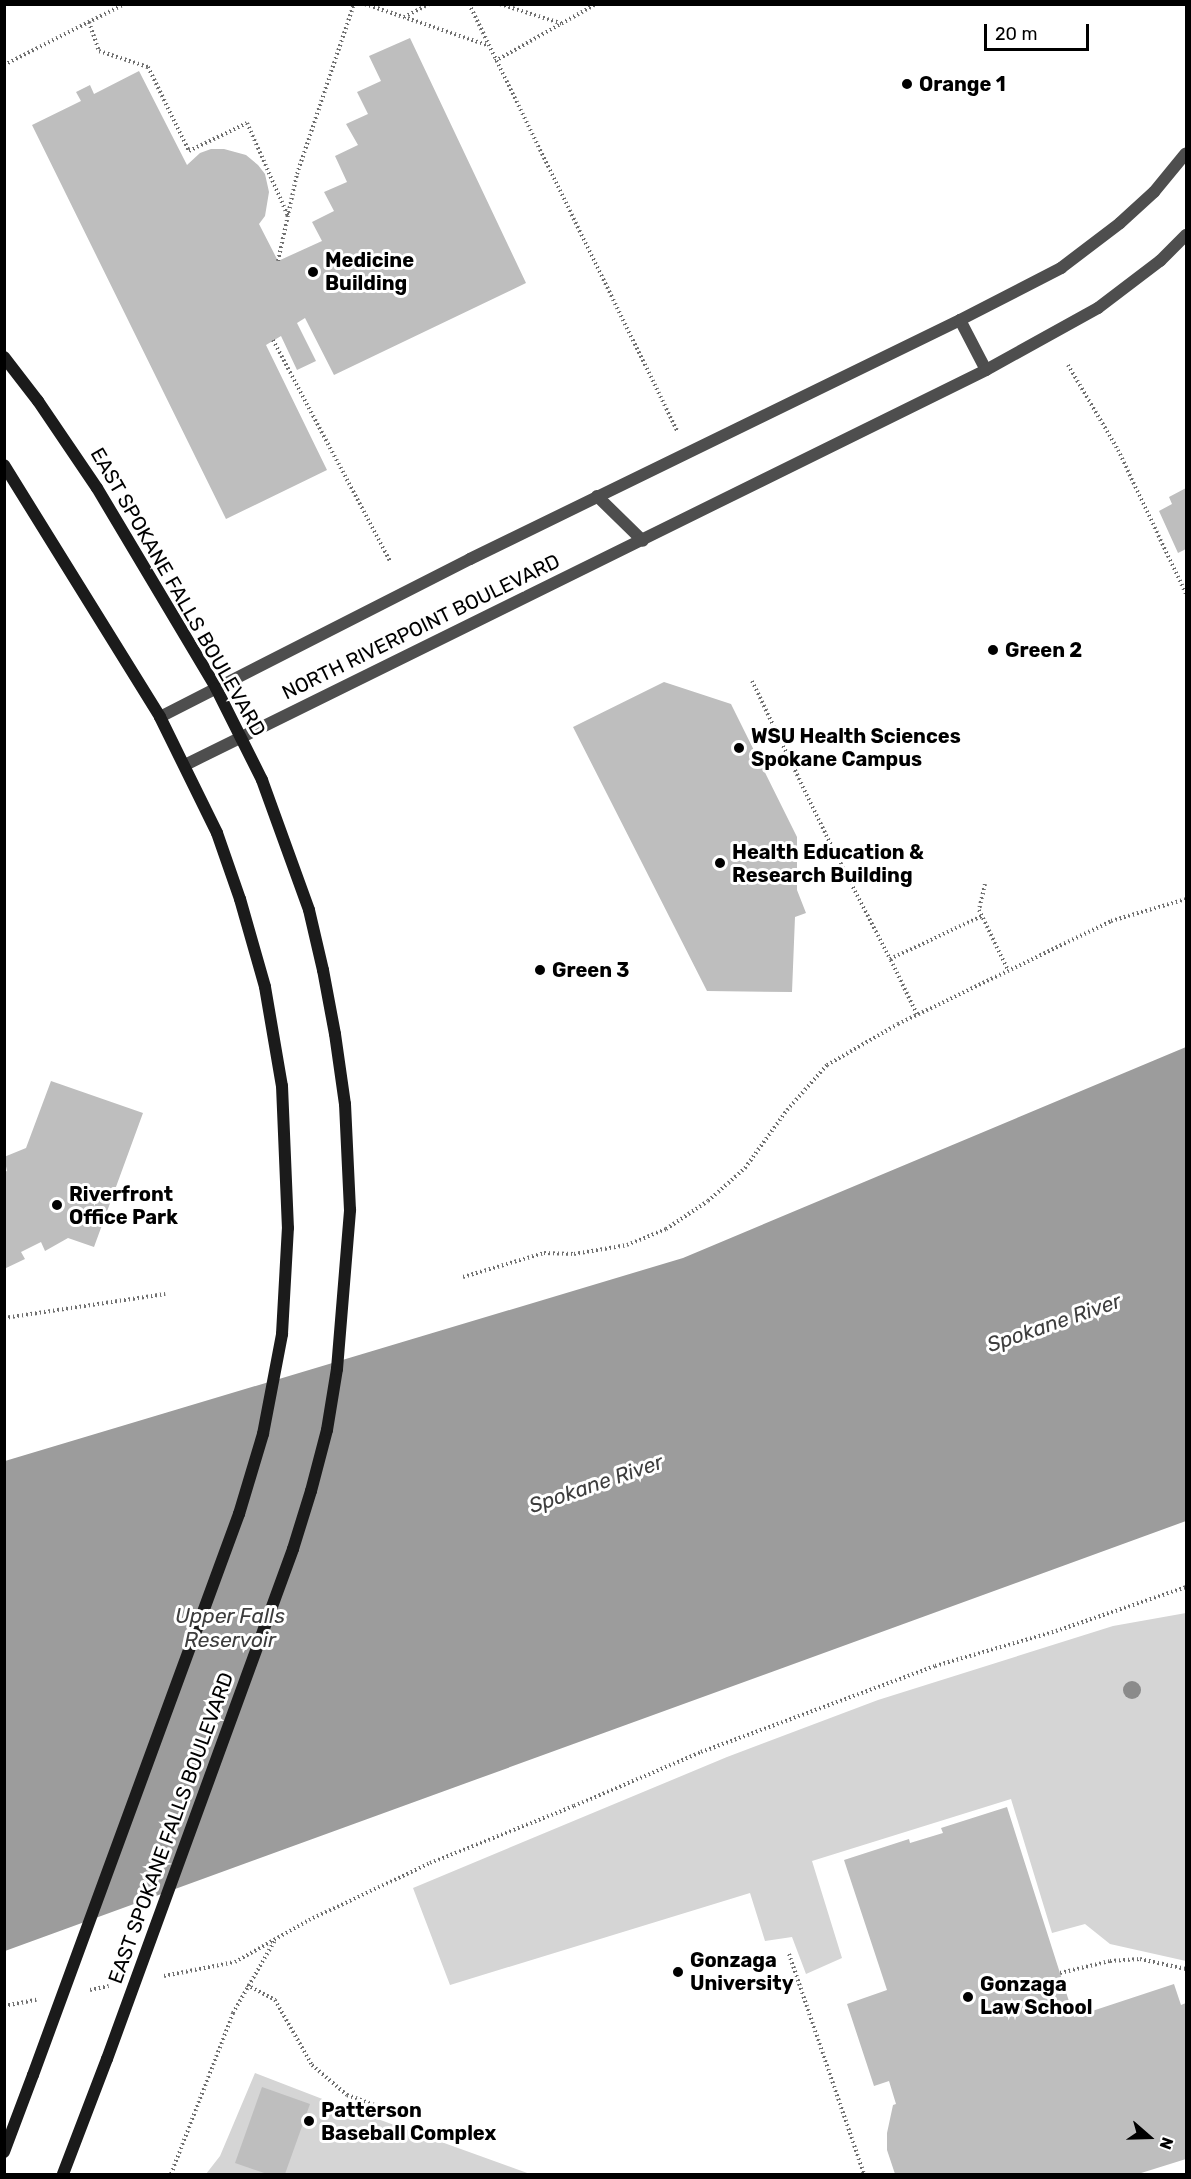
<!DOCTYPE html>
<style>
body{margin:0}
#map{position:relative;width:1191px;height:2179px;overflow:hidden;background:#fff;font-family:Rubik,sans-serif}
div>[style]{position:absolute}
.green>*{inset:0;background:#d5d5d5}
.water>*{inset:0;background:#9c9c9c}
.building>*{inset:0;background:#bebebe}
.path>*{height:4px;margin-top:-2px;transform-origin:0;background:repeating-linear-gradient(90deg,#707070 0 1.5px,transparent 0 4.5px)}
.street>*{height:12px;margin:-6px;padding:0 6px;transform-origin:6px;border-radius:6px;background:#4e4e4e}
.secondary>*{height:12px;margin:-6px;padding:0 6px;transform-origin:6px;border-radius:6px;background:#1b1b1b}
.secondary-bridge>*{height:12px;margin:-6px;padding:0 6px;transform-origin:6px;border-radius:6px;background:#1b1b1b}
.trees>*{width:18px;height:18px;margin:-9px;border-radius:50%;background:#8b8b8b}
.dots>*{width:16px;height:16px;translate:-50% -50%;box-sizing:border-box;border:3px solid #fff;border-radius:50%}
span{translate:-50% -50%;white-space:nowrap;text-align:center;line-height:1.15;-webkit-text-stroke:6px #fff;paint-order:stroke}
.poi-label{font-size:20px;color:#000;font-weight:700}
.left{translate:0 -50%;text-align:left}
.street-label{font-size:20px;color:#000}
.water-label{font-size:21px;color:#3d3d3d;font-style:italic}
.frame{position:absolute;inset:0;border:6px solid #000;pointer-events:none}
.north{position:absolute;left:1119px;top:2107px;width:60px;height:60px;-webkit-text-stroke:4px #fff;paint-order:stroke;rotate:110deg;font-size:16px;font-weight:700;line-height:24px;text-align:center;color:#000}
.north::after{content:'';display:block;margin:auto;width:21px;height:27px;background:#000;clip-path:polygon(50% 0,100% 100%,50% 72%,0 100%)}
.scale{position:absolute;left:984px;top:24px;width:105px;height:27px;box-sizing:border-box;border:3px solid #000;border-top:0;padding-left:8px;font-size:18px;line-height:21px;white-space:nowrap;color:#000;-webkit-text-stroke:4px #fff;paint-order:stroke}
</style>
<div id="map">
<div class="green">
<i style="clip-path:polygon(1186px 1613px,1186px 1961px,1110px 1944px,1085px 1924px,1052px 1933px,1011px 1799px,812px 1861px,842px 1958px,806px 1974px,792px 1937px,765px 1941px,750px 1893px,450px 1985px,413px 1888px,727px 1757px,878px 1700px,1113px 1626px)"></i>
<i style="clip-path:polygon(255px 2073px,325px 2100px,530px 2174px,206px 2174px,220px 2156px)"></i>
</div>
<div class="water">
<i style="clip-path:polygon(1186px 1047px,1186px 1521px,5px 1951px,5px 1461px,683px 1258px)"></i>
</div>
<div class="building">
<i style="clip-path:polygon(410px 38px,526px 283px,334px 375px,305px 318px,297px 323px,316px 361px,297px 370px,281px 336px,266px 345px,327px 470px,226px 519px,32px 125px,81px 101px,76px 92px,90px 85px,94px 94px,139px 71px,187px 165px,200px 153px,211px 149px,224px 149px,246px 155px,258px 165px,265px 174px,269px 192px,265px 216px,259px 224px,278px 261px,322px 241px,312px 222px,334px 211px,324px 192px,347px 182px,335px 156px,358px 145px,346px 124px,368px 114px,357px 92px,381px 81px,369px 56px)"></i>
<i style="clip-path:polygon(1186px 488px,1186px 549px,1178px 553px,1159px 511px,1172px 504px,1169px 497px)"></i>
<i style="clip-path:polygon(664px 682px,731px 704px,797px 837px,797px 890px,806px 913px,795px 917px,792px 992px,707px 991px,573px 727px)"></i>
<i style="clip-path:polygon(51px 1081px,143px 1113px,94px 1247px,68px 1238px,45px 1251px,41px 1242px,21px 1252px,25px 1259px,4px 1269px,4px 1172px,7px 1171px,4px 1157px,26px 1148px)"></i>
<i style="clip-path:polygon(1007px 1807px,1074px 2017px,1174px 1984px,1181px 2005px,1186px 2003px,1186px 2159px,1138px 2174px,895px 2174px,887px 2150px,887px 2133px,893px 2105px,896px 2104px,889px 2081px,874px 2086px,847px 2004px,887px 1990px,844px 1860px,909px 1839px,910px 1843px,943px 1833px,941px 1828px)"></i>
<i style="clip-path:polygon(262px 2087px,310px 2104px,285px 2174px,267px 2174px,235px 2163px)"></i>
</div>
<div class="path">
<i style="left:365px;top:4px;width:129px;rotate:18.6deg"></i>
<i style="left:469px;top:4px;width:476px;rotate:64deg"></i>
<i style="left:500px;top:4px;width:66px;rotate:17.6deg"></i>
<i style="left:404px;top:17px;width:29px;rotate:-27deg"></i>
<i style="left:89px;top:22px;width:31px;rotate:71deg"></i>
<i style="left:99px;top:51px;width:52px;rotate:18.1deg"></i>
<i style="left:148px;top:67px;width:93px;rotate:64deg"></i>
<i style="left:189px;top:151px;width:64px;rotate:-25.8deg"></i>
<i style="left:247px;top:123px;width:102px;rotate:66.2deg"></i>
<i style="left:495px;top:61px;width:116px;rotate:-29.4deg"></i>
<i style="left:4px;top:65px;width:135px;rotate:-26.9deg"></i>
<i style="left:278px;top:261px;width:89px;rotate:-77.7deg"></i>
<i style="left:297px;top:174px;width:179px;rotate:-71.5deg"></i>
<i style="left:273px;top:340px;width:250px;rotate:62.1deg"></i>
<i style="left:1068px;top:365px;width:99px;rotate:59.5deg"></i>
<i style="left:1118px;top:450px;width:159px;rotate:64.7deg"></i>
<i style="left:752px;top:681px;width:171px;rotate:64.3deg"></i>
<i style="left:826px;top:835px;width:140px;rotate:62.7deg"></i>
<i style="left:985px;top:884px;width:27px;rotate:103deg"></i>
<i style="left:979px;top:910px;width:67px;rotate:64.2deg"></i>
<i style="left:917px;top:1014px;width:61px;rotate:-116.1deg"></i>
<i style="left:890px;top:959px;width:102px;rotate:-25.1deg"></i>
<i style="left:463px;top:1277px;width:84px;rotate:-16.5deg"></i>
<i style="left:544px;top:1253px;width:30px;rotate:2deg"></i>
<i style="left:574px;top:1254px;width:54px;rotate:-9.6deg"></i>
<i style="left:627px;top:1245px;width:42px;rotate:-22.3deg"></i>
<i style="left:666px;top:1229px;width:50px;rotate:-33.7deg"></i>
<i style="left:708px;top:1201px;width:50px;rotate:-41.7deg"></i>
<i style="left:745px;top:1168px;width:72px;rotate:-54.1deg"></i>
<i style="left:787px;top:1110px;width:60px;rotate:-48.4deg"></i>
<i style="left:827px;top:1065px;width:82px;rotate:-30deg"></i>
<i style="left:898px;top:1024px;width:237px;rotate:-25.8deg"></i>
<i style="left:1111px;top:921px;width:78px;rotate:-16.3deg"></i>
<i style="left:4px;top:1318px;width:163px;rotate:-8.5deg"></i>
<i style="left:789px;top:1954px;width:232px;rotate:71.2deg"></i>
<i style="left:1060px;top:1973px;width:51px;rotate:-13.5deg"></i>
<i style="left:1110px;top:1961px;width:30px;rotate:-4deg"></i>
<i style="left:1140px;top:1959px;width:47px;rotate:12.3deg"></i>
<i style="left:164px;top:1976px;width:72px;rotate:-11.2deg"></i>
<i style="left:235px;top:1962px;width:85px;rotate:-29.6deg"></i>
<i style="left:309px;top:1920px;width:134px;rotate:-25.2deg"></i>
<i style="left:430px;top:1863px;width:155px;rotate:-21.6deg"></i>
<i style="left:574px;top:1806px;width:138px;rotate:-23deg"></i>
<i style="left:701px;top:1752px;width:249px;rotate:-20.2deg"></i>
<i style="left:935px;top:1666px;width:126px;rotate:-16.1deg"></i>
<i style="left:1056px;top:1631px;width:137px;rotate:-18.7deg"></i>
<i style="left:247px;top:1985px;width:32px;rotate:28deg"></i>
<i style="left:275px;top:2000px;width:75px;rotate:60.4deg"></i>
<i style="left:312px;top:2065px;width:46px;rotate:40.6deg"></i>
<i style="left:347px;top:2095px;width:50px;rotate:19.9deg"></i>
<i style="left:90px;top:1990px;width:19px;rotate:-12deg"></i>
<i style="left:4px;top:2006px;width:33px;rotate:-11deg"></i>
<i style="left:171px;top:2174px;width:173px;rotate:-68.9deg"></i>
<i style="left:233px;top:2013px;width:84px;rotate:-60.1deg"></i>
</div>
<div class="street">
<i style="left:960px;top:320px;width:56px;rotate:62.5deg"></i>
<i style="left:597px;top:496px;width:64px;rotate:44.4deg"></i>
<i style="left:160px;top:717px;width:348px;rotate:-27deg"></i>
<i style="left:470px;top:559px;width:545px;rotate:-26deg"></i>
<i style="left:960px;top:320px;width:114px;rotate:-27.2deg"></i>
<i style="left:1061px;top:268px;width:74px;rotate:-37.3deg"></i>
<i style="left:1120px;top:223px;width:46px;rotate:-42.4deg"></i>
<i style="left:1154px;top:192px;width:50px;rotate:-50.6deg"></i>
<i style="left:185px;top:765px;width:893px;rotate:-26.25deg"></i>
<i style="left:986px;top:370px;width:128px;rotate:-29deg"></i>
<i style="left:1098px;top:308px;width:78px;rotate:-37.2deg"></i>
<i style="left:1160px;top:261px;width:37px;rotate:-45deg"></i>
</div>
<div class="secondary">
<i style="left:4px;top:357px;width:56px;rotate:52.3deg"></i>
<i style="left:38px;top:401px;width:105px;rotate:55.9deg"></i>
<i style="left:97px;top:488px;width:233px;rotate:59.2deg"></i>
<i style="left:216px;top:688px;width:103px;rotate:63.4deg"></i>
<i style="left:262px;top:780px;width:138px;rotate:70.1deg"></i>
<i style="left:309px;top:910px;width:62px;rotate:76.9deg"></i>
<i style="left:323px;top:970px;width:65px;rotate:79.4deg"></i>
<i style="left:335px;top:1034px;width:71px;rotate:81.9deg"></i>
<i style="left:345px;top:1104px;width:106px;rotate:87.3deg"></i>
<i style="left:4px;top:465px;width:296px;rotate:58.2deg"></i>
<i style="left:160px;top:717px;width:129px;rotate:63.8deg"></i>
<i style="left:217px;top:833px;width:70px;rotate:70.8deg"></i>
<i style="left:240px;top:899px;width:91px;rotate:74.1deg"></i>
<i style="left:265px;top:987px;width:100px;rotate:80.3deg"></i>
<i style="left:282px;top:1086px;width:142px;rotate:87.6deg"></i>
<i style="left:4px;top:2152px;width:82px;rotate:-69.4deg"></i>
<i style="left:63px;top:2174px;width:123px;rotate:-69.1deg"></i>
</div>
<div class="secondary-bridge">
<i style="left:107px;top:2059px;width:543px;rotate:-69.96deg"></i>
<i style="left:293px;top:1549px;width:61px;rotate:-72.8deg"></i>
<i style="left:311px;top:1491px;width:63px;rotate:-75.3deg"></i>
<i style="left:327px;top:1430px;width:62px;rotate:-80.7deg"></i>
<i style="left:337px;top:1369px;width:160px;rotate:-85.3deg"></i>
<i style="left:33px;top:2075px;width:598px;rotate:-69.84deg"></i>
<i style="left:239px;top:1514px;width:84px;rotate:-73.3deg"></i>
<i style="left:263px;top:1434px;width:102px;rotate:-79.2deg"></i>
<i style="left:282px;top:1334px;width:106px;rotate:-86.8deg"></i>
</div>
<div class="trees">
<i style="left:1132px;top:1690px"></i>
</div>
<div class="dots">
<i style="left:907px;top:84px;background:#000"></i>
<i style="left:313px;top:272px;background:#000"></i>
<i style="left:993px;top:650px;background:#000"></i>
<i style="left:739px;top:748px;background:#000"></i>
<i style="left:720px;top:863px;background:#000"></i>
<i style="left:540px;top:970px;background:#000"></i>
<i style="left:57px;top:1205px;background:#000"></i>
<i style="left:678px;top:1972px;background:#000"></i>
<i style="left:968px;top:1997px;background:#000"></i>
<i style="left:309px;top:2121px;background:#000"></i>
</div>
<div class="poi-label">
<span class="left" style="left:919px;top:84px">Orange 1</span>
<span class="left" style="left:325px;top:272px">Medicine<br>Building</span>
<span class="left" style="left:1005px;top:650px">Green 2</span>
<span class="left" style="left:751px;top:748px">WSU Health Sciences<br>Spokane Campus</span>
<span class="left" style="left:732px;top:864px">Health Education &amp;<br>Research Building</span>
<span class="left" style="left:552px;top:970px">Green 3</span>
<span class="left" style="left:69px;top:1206px">Riverfront<br>Office Park</span>
<span class="left" style="left:690px;top:1972px">Gonzaga<br>University</span>
<span class="left" style="left:980px;top:1996px">Gonzaga<br>Law School</span>
<span class="left" style="left:321px;top:2122px">Patterson<br>Baseball Complex</span>
</div>
<div class="street-label">
<span style="left:178px;top:592px;rotate:60deg">EAST SPOKANE FALLS BOULEVARD</span>
<span style="left:421px;top:627px;rotate:-26deg">NORTH RIVERPOINT BOULEVARD</span>
<span style="left:171px;top:1828px;rotate:-70deg">EAST SPOKANE FALLS BOULEVARD</span>
</div>
<div class="water-label">
<span style="left:1054px;top:1323px;rotate:-19deg">Spokane River</span>
<span style="left:596px;top:1484px;rotate:-19deg">Spokane River</span>
<span style="left:230px;top:1628px">Upper Falls<br>Reservoir</span>
</div>
<div class="frame"></div>
<div class="north">N</div>
<div class="scale">20 m</div>
</div>
